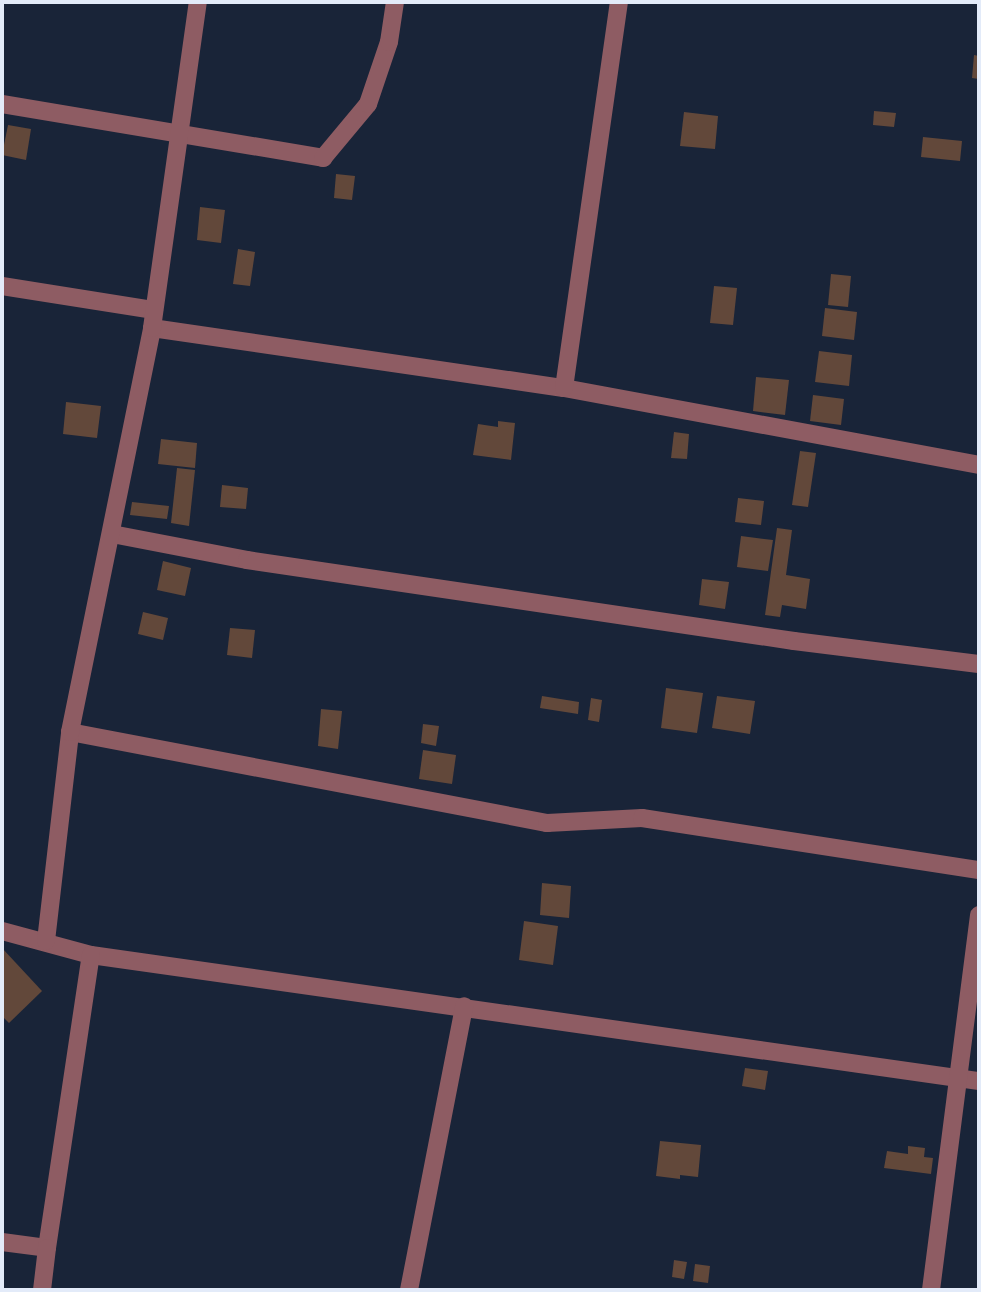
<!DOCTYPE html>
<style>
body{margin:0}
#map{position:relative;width:981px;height:1292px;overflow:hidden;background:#192438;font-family:Helvetica,sans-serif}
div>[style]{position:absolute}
.building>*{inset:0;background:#62483a}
.minor>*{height:18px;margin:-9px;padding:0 9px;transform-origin:9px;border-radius:9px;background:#8e5c63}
span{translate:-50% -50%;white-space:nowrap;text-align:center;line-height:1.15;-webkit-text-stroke:5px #192438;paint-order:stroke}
.frame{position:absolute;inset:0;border:4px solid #e3ebf9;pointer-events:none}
</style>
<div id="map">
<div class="building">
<i style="clip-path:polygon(974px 55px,979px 56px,979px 79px,972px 78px)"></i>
<i style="clip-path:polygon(874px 111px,896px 113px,894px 127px,873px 125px)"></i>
<i style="clip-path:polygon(684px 112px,718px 116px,715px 149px,680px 146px)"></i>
<i style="clip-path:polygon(8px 125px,31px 129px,26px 160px,2px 155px)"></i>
<i style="clip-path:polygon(923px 137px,962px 141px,960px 161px,921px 157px)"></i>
<i style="clip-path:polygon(336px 174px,355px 176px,352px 200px,334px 198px)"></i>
<i style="clip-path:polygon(200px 207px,225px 210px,221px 243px,197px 240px)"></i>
<i style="clip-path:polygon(238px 249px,255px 252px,250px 286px,233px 284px)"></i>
<i style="clip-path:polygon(831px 274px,851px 276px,848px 307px,828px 305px)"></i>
<i style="clip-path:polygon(714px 286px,737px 288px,733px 325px,710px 323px)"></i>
<i style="clip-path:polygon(825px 308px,857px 312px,854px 340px,822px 336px)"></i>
<i style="clip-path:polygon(819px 351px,852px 355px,849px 386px,815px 382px)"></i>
<i style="clip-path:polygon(756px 377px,789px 380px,785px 415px,753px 411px)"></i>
<i style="clip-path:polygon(813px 395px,844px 399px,841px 425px,810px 421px)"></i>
<i style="clip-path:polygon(66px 402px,101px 406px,97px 438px,63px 434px)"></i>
<i style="clip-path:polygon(498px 421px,515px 423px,511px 460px,473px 455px,478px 424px,498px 427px)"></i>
<i style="clip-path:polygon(674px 432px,689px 434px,687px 459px,671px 458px)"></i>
<i style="clip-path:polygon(161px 439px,197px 443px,195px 468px,158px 464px)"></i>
<i style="clip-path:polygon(800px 451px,816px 453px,808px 507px,792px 505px)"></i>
<i style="clip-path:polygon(177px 468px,195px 470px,189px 526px,171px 523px)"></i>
<i style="clip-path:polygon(222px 485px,248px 488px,246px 509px,220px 507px)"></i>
<i style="clip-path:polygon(738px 498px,764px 501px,761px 525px,735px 522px)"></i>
<i style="clip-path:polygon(132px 502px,169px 506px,167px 519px,130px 515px)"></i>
<i style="clip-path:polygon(777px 528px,792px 530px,786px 575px,810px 579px,806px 609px,782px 605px,780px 617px,765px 615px)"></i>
<i style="clip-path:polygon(741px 536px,773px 540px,768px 571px,737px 567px)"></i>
<i style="clip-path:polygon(163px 561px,191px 568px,185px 596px,157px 590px)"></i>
<i style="clip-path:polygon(702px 579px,729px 582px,725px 609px,699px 605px)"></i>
<i style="clip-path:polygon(143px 612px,168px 618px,163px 640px,138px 634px)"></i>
<i style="clip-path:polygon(230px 628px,255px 630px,252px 658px,227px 655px)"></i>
<i style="clip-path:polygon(666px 688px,703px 693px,697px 733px,661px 728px)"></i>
<i style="clip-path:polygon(542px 696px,579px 702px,578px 714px,540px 708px)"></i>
<i style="clip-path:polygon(717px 696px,755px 701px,750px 734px,712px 728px)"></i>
<i style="clip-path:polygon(591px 698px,602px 700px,599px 722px,588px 720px)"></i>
<i style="clip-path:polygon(321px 709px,342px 711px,338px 749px,318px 746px)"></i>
<i style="clip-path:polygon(423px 724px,439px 726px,436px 746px,421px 743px)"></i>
<i style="clip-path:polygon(423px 750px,456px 755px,452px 784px,419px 779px)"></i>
<i style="clip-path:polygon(542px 883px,571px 886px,569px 918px,540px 915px)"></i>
<i style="clip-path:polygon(524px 921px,558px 926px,553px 965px,519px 960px)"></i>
<i style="clip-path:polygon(2px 948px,42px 991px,9px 1023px,2px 1016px)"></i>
<i style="clip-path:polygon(745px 1068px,768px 1071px,765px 1090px,742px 1086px)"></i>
<i style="clip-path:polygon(660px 1141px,701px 1145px,698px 1177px,680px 1175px,680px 1179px,656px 1176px)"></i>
<i style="clip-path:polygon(908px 1146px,925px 1148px,924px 1157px,933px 1158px,931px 1174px,884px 1168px,887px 1151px,908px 1154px)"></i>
<i style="clip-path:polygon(674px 1260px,687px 1262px,684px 1279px,672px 1277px)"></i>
<i style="clip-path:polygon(695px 1264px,710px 1266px,708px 1283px,693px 1281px)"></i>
</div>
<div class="minor">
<i style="left:2px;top:104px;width:326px;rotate:9.5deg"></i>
<i style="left:323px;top:158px;width:70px;rotate:-50.2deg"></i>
<i style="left:368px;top:104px;width:65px;rotate:-71.3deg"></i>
<i style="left:389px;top:42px;width:40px;rotate:-81.5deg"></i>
<i style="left:2px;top:286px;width:154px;rotate:9deg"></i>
<i style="left:152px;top:328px;width:416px;rotate:8.3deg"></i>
<i style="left:564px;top:388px;width:422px;rotate:10.5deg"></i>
<i style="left:564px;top:388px;width:390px;rotate:-81.9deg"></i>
<i style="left:112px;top:534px;width:137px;rotate:10.9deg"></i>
<i style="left:247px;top:560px;width:553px;rotate:8.42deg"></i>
<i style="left:794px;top:641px;width:186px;rotate:7.1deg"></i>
<i style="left:70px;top:732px;width:486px;rotate:10.8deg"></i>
<i style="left:547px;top:823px;width:95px;rotate:-3deg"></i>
<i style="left:642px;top:818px;width:341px;rotate:8.8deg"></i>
<i style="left:2px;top:931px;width:92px;rotate:15.1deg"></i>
<i style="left:91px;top:955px;width:897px;rotate:8.08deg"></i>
<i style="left:46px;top:941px;width:210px;rotate:-83.4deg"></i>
<i style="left:70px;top:732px;width:412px;rotate:-78.5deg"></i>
<i style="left:152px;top:328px;width:329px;rotate:-82deg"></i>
<i style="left:2px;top:1242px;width:45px;rotate:7.6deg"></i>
<i style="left:47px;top:1248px;width:296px;rotate:-81.5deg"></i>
<i style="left:42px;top:1290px;width:42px;rotate:-83.2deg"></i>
<i style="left:409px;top:1290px;width:289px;rotate:-79deg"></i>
<i style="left:931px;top:1290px;width:378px;rotate:-82.7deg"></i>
</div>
<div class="frame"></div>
</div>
